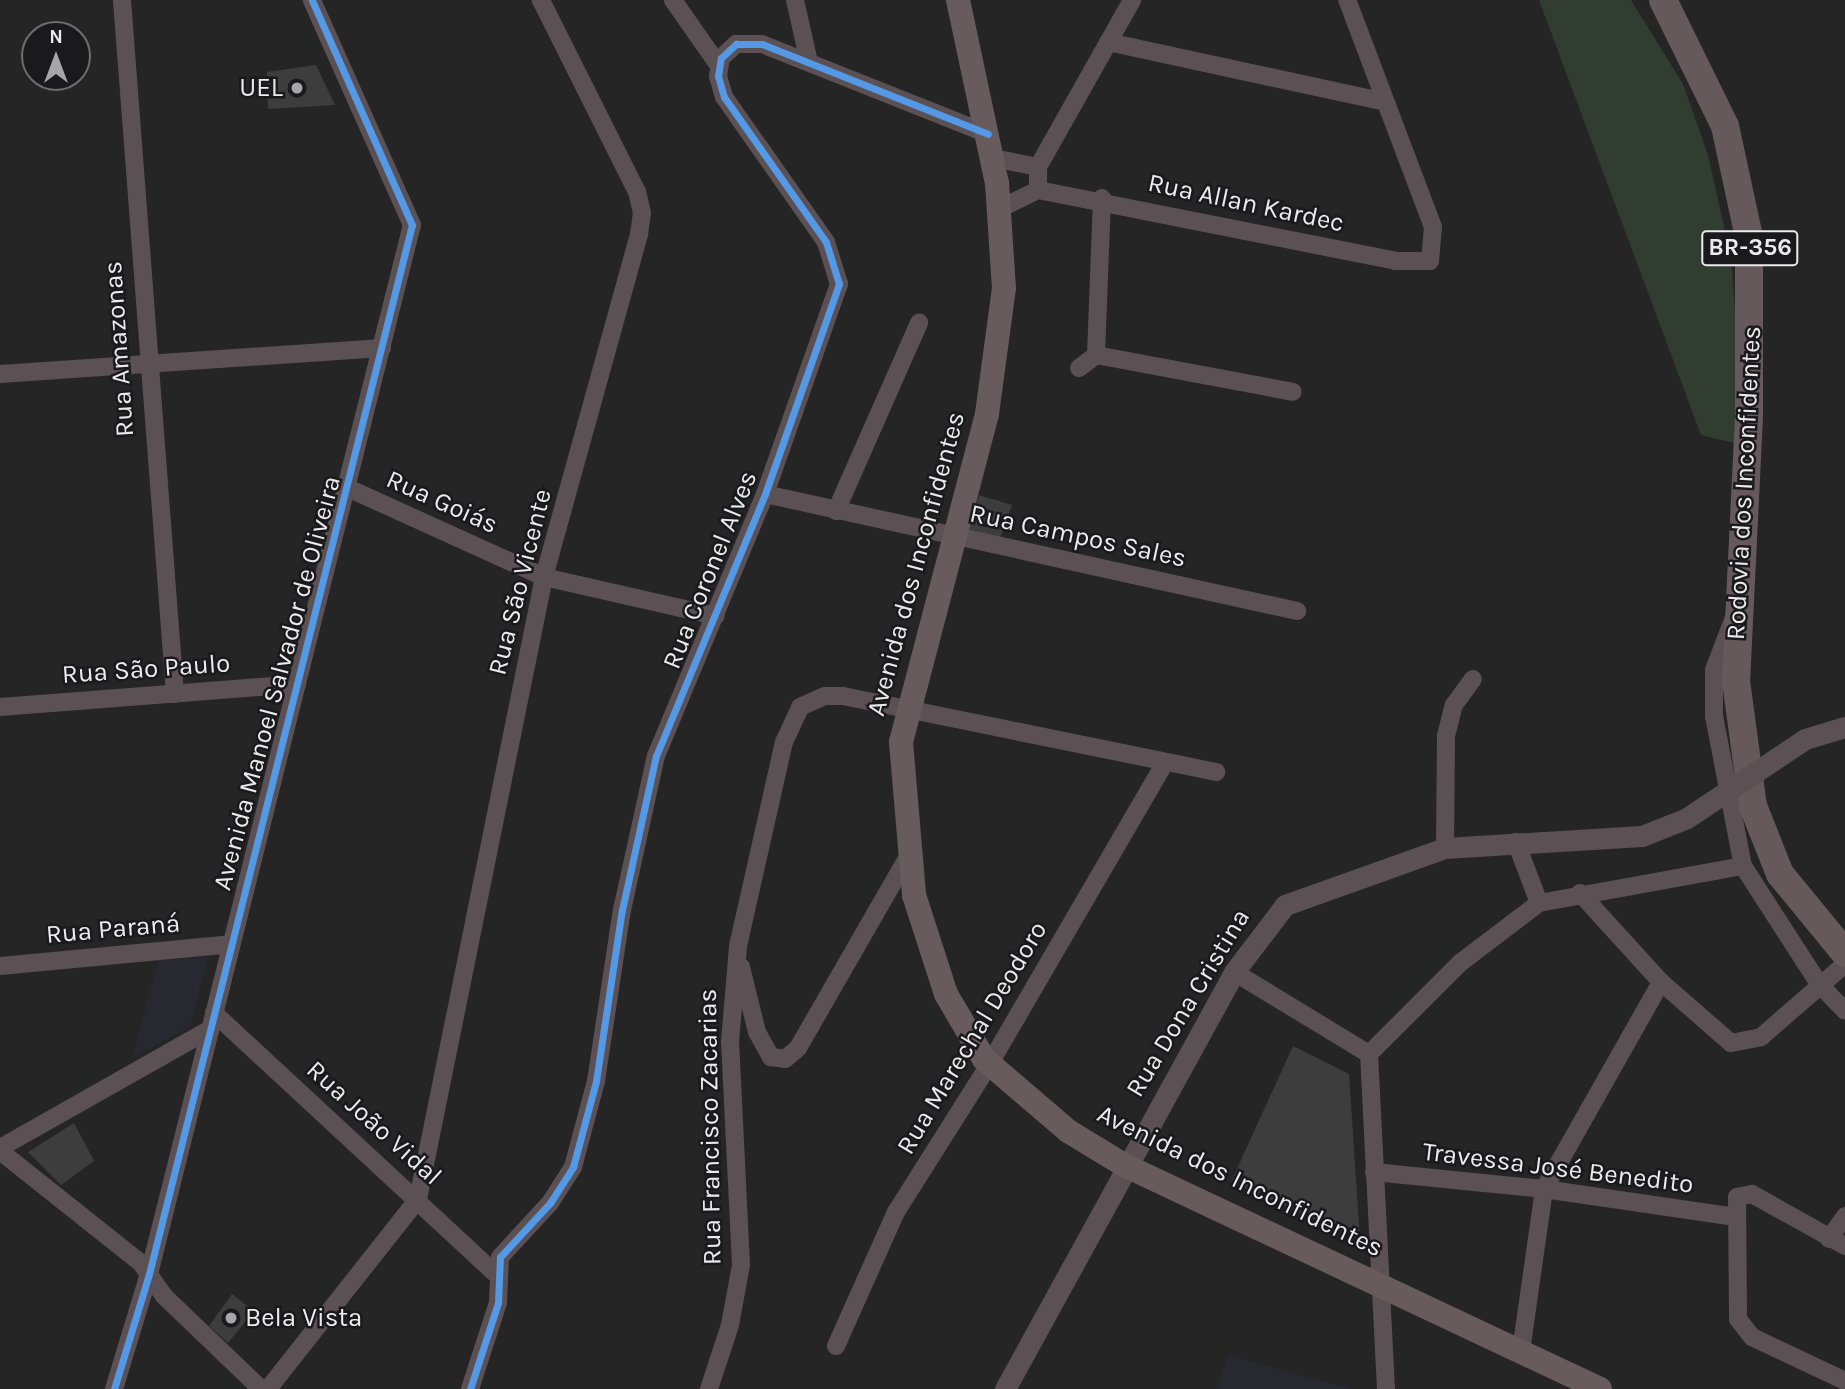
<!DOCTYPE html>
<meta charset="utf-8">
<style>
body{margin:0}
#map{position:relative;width:1845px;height:1389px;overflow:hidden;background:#252526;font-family:Karla,sans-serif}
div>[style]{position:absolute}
.built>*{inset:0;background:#282830}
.green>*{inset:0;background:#303d30}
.building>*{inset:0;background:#3e3d3e}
.minor>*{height:18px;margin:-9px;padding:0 9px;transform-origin:9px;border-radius:9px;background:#5b5154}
.tertiary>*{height:21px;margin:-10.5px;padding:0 10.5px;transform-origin:10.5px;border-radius:10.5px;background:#5b5154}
.secondary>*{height:24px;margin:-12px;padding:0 12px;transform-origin:12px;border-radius:12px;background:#685b5e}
.primary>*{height:28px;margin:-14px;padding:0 14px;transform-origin:14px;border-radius:14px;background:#66595c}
.tertiary-bridge>*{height:21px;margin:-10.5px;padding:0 10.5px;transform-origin:10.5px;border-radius:10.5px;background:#5b5154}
.cycleway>*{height:7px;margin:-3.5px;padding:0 3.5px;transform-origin:3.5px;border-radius:3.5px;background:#5399e6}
.dots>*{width:19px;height:19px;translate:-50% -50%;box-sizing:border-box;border:4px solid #1a1a1d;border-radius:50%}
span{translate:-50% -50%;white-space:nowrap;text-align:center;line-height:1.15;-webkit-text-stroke:5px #1a1a1d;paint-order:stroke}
.shield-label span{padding:2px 5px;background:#1a1a1d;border:2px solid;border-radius:5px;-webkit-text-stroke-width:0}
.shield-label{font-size:24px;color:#ebebed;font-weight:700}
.poi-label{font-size:26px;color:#ebebed}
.right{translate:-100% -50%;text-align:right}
.left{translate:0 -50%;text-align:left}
.street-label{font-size:26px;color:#ebebed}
.north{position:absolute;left:21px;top:21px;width:70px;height:70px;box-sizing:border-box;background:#1a1a1d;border:2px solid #6e6e70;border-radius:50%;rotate:0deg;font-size:19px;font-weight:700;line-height:28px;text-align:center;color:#ebebed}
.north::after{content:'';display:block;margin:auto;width:24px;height:32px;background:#a6a6a7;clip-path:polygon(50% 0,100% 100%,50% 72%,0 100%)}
</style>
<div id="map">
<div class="built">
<i style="clip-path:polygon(208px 957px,190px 1027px,133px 1057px,158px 960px)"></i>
<i style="clip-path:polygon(1228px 1355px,1351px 1389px,1216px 1389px)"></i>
</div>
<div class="green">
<i style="clip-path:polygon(1539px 0,1631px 0,1683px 84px,1708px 155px,1731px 257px,1738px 351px,1734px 443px,1701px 435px)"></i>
</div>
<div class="building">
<i style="clip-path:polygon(316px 65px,335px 105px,268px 109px,267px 72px)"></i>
<i style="clip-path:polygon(979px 495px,1012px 505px,999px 542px,968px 533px)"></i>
<i style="clip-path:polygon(1293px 1046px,1349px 1074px,1360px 1240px,1231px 1182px)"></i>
<i style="clip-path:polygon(74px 1123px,94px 1161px,61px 1185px,28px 1152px)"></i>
<i style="clip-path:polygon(232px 1294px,254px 1311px,228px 1343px,209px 1326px)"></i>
</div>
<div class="minor">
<i style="left:122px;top:0;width:696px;rotate:85.63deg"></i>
<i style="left:673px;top:0;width:80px;rotate:55.1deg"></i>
<i style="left:795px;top:0;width:64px;rotate:77.3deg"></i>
<i style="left:1108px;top:42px;width:283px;rotate:12.2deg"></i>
<i style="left:993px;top:158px;width:46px;rotate:11.3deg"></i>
<i style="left:1038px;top:167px;width:23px;rotate:90deg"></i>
<i style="left:1038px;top:190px;width:43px;rotate:154deg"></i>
<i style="left:1038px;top:167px;width:192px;rotate:-60.6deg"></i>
<i style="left:1038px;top:190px;width:364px;rotate:11.2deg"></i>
<i style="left:1395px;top:261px;width:35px"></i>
<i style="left:1430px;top:261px;width:34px;rotate:-85deg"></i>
<i style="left:1433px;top:227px;width:243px;rotate:-110.7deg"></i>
<i style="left:1096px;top:355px;width:157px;rotate:-87.8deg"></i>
<i style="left:1079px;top:368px;width:21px;rotate:-37deg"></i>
<i style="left:1096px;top:355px;width:200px;rotate:10.6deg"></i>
<i style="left:0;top:374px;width:383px;rotate:-3.9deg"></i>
<i style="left:350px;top:489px;width:213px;rotate:24.4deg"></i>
<i style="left:544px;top:577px;width:176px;rotate:12.8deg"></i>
<i style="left:765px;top:494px;width:545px;rotate:12.4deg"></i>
<i style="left:836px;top:511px;width:206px;rotate:-66.2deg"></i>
<i style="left:1733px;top:620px;width:53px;rotate:110.8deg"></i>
<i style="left:1714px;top:670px;width:46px;rotate:90deg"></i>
<i style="left:1714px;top:716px;width:153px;rotate:79.1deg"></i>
<i style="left:1743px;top:866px;width:140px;rotate:57.2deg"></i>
<i style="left:1819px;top:984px;width:37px;rotate:46deg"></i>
<i style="left:0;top:707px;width:298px;rotate:-4.4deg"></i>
<i style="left:1516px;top:842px;width:65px;rotate:69.3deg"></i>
<i style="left:1445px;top:848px;width:112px;rotate:-89.5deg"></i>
<i style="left:1446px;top:736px;width:32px;rotate:-76deg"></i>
<i style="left:1454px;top:705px;width:32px;rotate:-54deg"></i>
<i style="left:1580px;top:893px;width:120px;rotate:47.7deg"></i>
<i style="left:1661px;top:982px;width:93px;rotate:41.1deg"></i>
<i style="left:1731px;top:1043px;width:31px;rotate:-11deg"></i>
<i style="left:1761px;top:1037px;width:111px;rotate:-41deg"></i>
<i style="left:0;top:966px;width:232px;rotate:-5.4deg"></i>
<i style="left:741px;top:967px;width:67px;rotate:76.2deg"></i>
<i style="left:757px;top:1032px;width:29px;rotate:61deg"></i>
<i style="left:771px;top:1057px;width:14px;rotate:8deg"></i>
<i style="left:785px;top:1059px;width:17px;rotate:-40deg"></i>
<i style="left:798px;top:1048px;width:220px;rotate:-60.1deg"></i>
<i style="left:1234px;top:972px;width:158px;rotate:31.3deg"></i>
<i style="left:214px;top:1013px;width:386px;rotate:42.8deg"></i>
<i style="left:0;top:1148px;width:241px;rotate:-29.5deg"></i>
<i style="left:0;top:1151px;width:180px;rotate:38.5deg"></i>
<i style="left:141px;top:1263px;width:40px;rotate:55.1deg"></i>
<i style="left:164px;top:1296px;width:134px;rotate:43.8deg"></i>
<i style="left:1374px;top:1172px;width:171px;rotate:5.7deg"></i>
<i style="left:1544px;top:1189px;width:194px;rotate:8.3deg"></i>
<i style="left:1829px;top:1239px;width:28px;rotate:-55deg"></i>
<i style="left:1845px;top:1246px;width:107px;rotate:-150.8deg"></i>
<i style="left:1752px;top:1194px;width:15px;rotate:169deg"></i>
<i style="left:1737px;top:1197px;width:122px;rotate:89.5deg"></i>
<i style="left:1738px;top:1319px;width:23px;rotate:52deg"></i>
<i style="left:1752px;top:1337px;width:103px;rotate:25.3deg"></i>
<i style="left:836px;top:1346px;width:147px;rotate:-65.9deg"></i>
<i style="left:896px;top:1212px;width:174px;rotate:-57.7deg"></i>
<i style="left:989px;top:1065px;width:350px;rotate:-59.8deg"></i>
<i style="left:1521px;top:1351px;width:164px;rotate:-81.9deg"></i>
<i style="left:1544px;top:1189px;width:238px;rotate:-60.5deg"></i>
<i style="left:114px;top:1389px;width:120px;rotate:-73.1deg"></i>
<i style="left:149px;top:1274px;width:1081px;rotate:-75.93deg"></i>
<i style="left:412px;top:225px;width:246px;rotate:-114deg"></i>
<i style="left:268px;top:1389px;width:242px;rotate:-51.7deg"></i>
<i style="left:418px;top:1199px;width:635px;rotate:-78.55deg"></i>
<i style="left:544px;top:577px;width:356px;rotate:-74.5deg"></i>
<i style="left:639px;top:234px;width:21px;rotate:-82deg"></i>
<i style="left:642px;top:213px;width:22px;rotate:-103deg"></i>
<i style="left:637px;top:192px;width:215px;rotate:-116.6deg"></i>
<i style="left:470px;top:1389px;width:90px;rotate:-72deg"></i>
<i style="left:498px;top:1303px;width:46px;rotate:-87.5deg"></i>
<i style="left:500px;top:1257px;width:74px;rotate:-47.2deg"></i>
<i style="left:550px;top:1203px;width:43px;rotate:-57.4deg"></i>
<i style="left:573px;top:1167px;width:89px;rotate:-75deg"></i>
<i style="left:596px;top:1081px;width:173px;rotate:-81.4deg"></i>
<i style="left:622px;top:910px;width:158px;rotate:-77.6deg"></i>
<i style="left:656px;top:756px;width:284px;rotate:-67.4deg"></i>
<i style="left:765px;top:494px;width:223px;rotate:-70.6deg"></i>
<i style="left:839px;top:284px;width:44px;rotate:-107.2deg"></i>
<i style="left:826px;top:242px;width:177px;rotate:-125.1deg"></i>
<i style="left:724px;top:97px;width:22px;rotate:-106deg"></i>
<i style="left:718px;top:76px;width:18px;rotate:-81deg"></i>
<i style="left:721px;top:58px;width:21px;rotate:-43deg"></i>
<i style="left:736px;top:44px;width:26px"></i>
<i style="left:762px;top:44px;width:243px;rotate:21.7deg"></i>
<i style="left:709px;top:1389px;width:67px;rotate:-71.8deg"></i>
<i style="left:730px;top:1325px;width:61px;rotate:-79.6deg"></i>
<i style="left:741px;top:1265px;width:223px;rotate:-92.8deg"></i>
<i style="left:730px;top:1042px;width:96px;rotate:-85.2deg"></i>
<i style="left:738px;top:946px;width:209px;rotate:-77.3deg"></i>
<i style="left:784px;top:742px;width:38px;rotate:-65deg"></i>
<i style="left:800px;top:707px;width:27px;rotate:-24deg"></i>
<i style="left:825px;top:696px;width:18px"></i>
<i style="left:843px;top:696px;width:381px;rotate:11.5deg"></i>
<i style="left:1386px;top:1389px;width:335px;rotate:-92.9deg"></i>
<i style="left:1369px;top:1054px;width:129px;rotate:-45deg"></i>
<i style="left:1460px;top:963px;width:99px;rotate:-37.2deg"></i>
<i style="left:1539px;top:903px;width:207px;rotate:-10.3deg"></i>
</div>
<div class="tertiary">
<i style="left:1805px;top:739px;width:42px;rotate:-16.7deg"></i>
<i style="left:1005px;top:1389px;width:476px;rotate:-61.2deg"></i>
<i style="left:1234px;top:972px;width:84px;rotate:-52.7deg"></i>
<i style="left:1285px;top:905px;width:170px;rotate:-19.6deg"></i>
<i style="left:1445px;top:848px;width:197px;rotate:-3.5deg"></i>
<i style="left:1642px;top:836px;width:48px;rotate:-21.8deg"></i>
</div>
<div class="secondary">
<i style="left:958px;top:0;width:187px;rotate:78deg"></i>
<i style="left:997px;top:183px;width:105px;rotate:86.2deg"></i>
<i style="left:1004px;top:288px;width:127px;rotate:97.7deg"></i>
<i style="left:987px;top:414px;width:339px;rotate:104.7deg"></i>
<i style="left:901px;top:742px;width:154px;rotate:85.1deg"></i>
<i style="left:914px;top:895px;width:104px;rotate:72.1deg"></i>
<i style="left:946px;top:994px;width:75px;rotate:59.7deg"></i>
<i style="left:984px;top:1059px;width:111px;rotate:40.6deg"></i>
<i style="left:1068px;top:1131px;width:66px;rotate:31.3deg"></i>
<i style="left:1124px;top:1165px;width:526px;rotate:25.2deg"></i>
</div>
<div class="primary">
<i style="left:1663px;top:0;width:140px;rotate:63.8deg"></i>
<i style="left:1725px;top:126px;width:114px;rotate:77.8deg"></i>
<i style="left:1749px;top:237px;width:180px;rotate:90deg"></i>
<i style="left:1749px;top:417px;width:264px;rotate:92.8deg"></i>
<i style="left:1736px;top:681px;width:126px;rotate:82.3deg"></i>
<i style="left:1753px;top:806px;width:73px;rotate:68.3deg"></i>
<i style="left:1780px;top:874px;width:102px;rotate:50.6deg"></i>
</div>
<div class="tertiary-bridge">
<i style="left:1687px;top:818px;width:142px;rotate:-33.8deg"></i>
</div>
<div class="cycleway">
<i style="left:114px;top:1389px;width:120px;rotate:-73.1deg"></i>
<i style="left:149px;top:1274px;width:1081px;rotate:-75.93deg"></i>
<i style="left:412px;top:225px;width:246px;rotate:-114deg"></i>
<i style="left:470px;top:1389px;width:90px;rotate:-72deg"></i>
<i style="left:498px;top:1303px;width:46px;rotate:-87.5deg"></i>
<i style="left:500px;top:1257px;width:74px;rotate:-47.2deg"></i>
<i style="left:550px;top:1203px;width:43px;rotate:-57.4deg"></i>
<i style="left:573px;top:1167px;width:89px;rotate:-75deg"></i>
<i style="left:596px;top:1081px;width:173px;rotate:-81.4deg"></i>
<i style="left:622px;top:910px;width:158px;rotate:-77.6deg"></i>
<i style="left:656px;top:756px;width:284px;rotate:-67.4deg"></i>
<i style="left:765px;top:494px;width:223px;rotate:-70.6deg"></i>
<i style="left:839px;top:284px;width:44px;rotate:-107.2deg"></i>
<i style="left:826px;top:242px;width:177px;rotate:-125.1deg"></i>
<i style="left:724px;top:97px;width:22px;rotate:-106deg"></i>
<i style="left:718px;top:76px;width:18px;rotate:-81deg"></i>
<i style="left:721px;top:58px;width:21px;rotate:-43deg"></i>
<i style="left:736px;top:44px;width:26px"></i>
<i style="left:762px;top:44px;width:243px;rotate:21.7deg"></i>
</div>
<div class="dots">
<i style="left:297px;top:88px;background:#a6a6a7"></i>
<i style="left:231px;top:1318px;background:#a6a6a7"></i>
</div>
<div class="shield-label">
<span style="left:1750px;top:248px">BR-356</span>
</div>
<div class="poi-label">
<span class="right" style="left:283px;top:88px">UEL</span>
<span class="left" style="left:245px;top:1318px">Bela Vista</span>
</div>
<div class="street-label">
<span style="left:1246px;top:203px;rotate:12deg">Rua Allan Kardec</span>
<span style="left:119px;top:349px;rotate:-94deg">Rua Amazonas</span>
<span style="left:1744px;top:483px;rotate:-87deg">Rodovia dos Inconfidentes</span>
<span style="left:442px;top:502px;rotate:24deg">Rua Goiás</span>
<span style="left:1078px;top:536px;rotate:12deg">Rua Campos Sales</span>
<span style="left:916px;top:564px;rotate:-75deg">Avenida dos Inconfidentes</span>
<span style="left:710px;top:570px;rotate:-68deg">Rua Coronel Alves</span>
<span style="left:520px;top:582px;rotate:-76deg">Rua São Vicente</span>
<span style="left:146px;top:669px;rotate:-4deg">Rua São Paulo</span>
<span style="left:277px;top:683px;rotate:-75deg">Avenida Manoel Salvador de Oliveira</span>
<span style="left:113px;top:929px;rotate:-5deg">Rua Paraná</span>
<span style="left:1188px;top:1003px;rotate:-59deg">Rua Dona Cristina</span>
<span style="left:972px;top:1038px;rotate:-59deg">Rua Marechal Deodoro</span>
<span style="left:374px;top:1123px;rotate:42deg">Rua João Vidal</span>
<span style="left:710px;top:1127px;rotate:-91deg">Rua Francisco Zacarias</span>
<span style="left:1558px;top:1168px;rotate:7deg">Travessa José Benedito</span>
<span style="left:1240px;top:1181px;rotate:26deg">Avenida dos Inconfidentes</span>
</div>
<div class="north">N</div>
</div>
